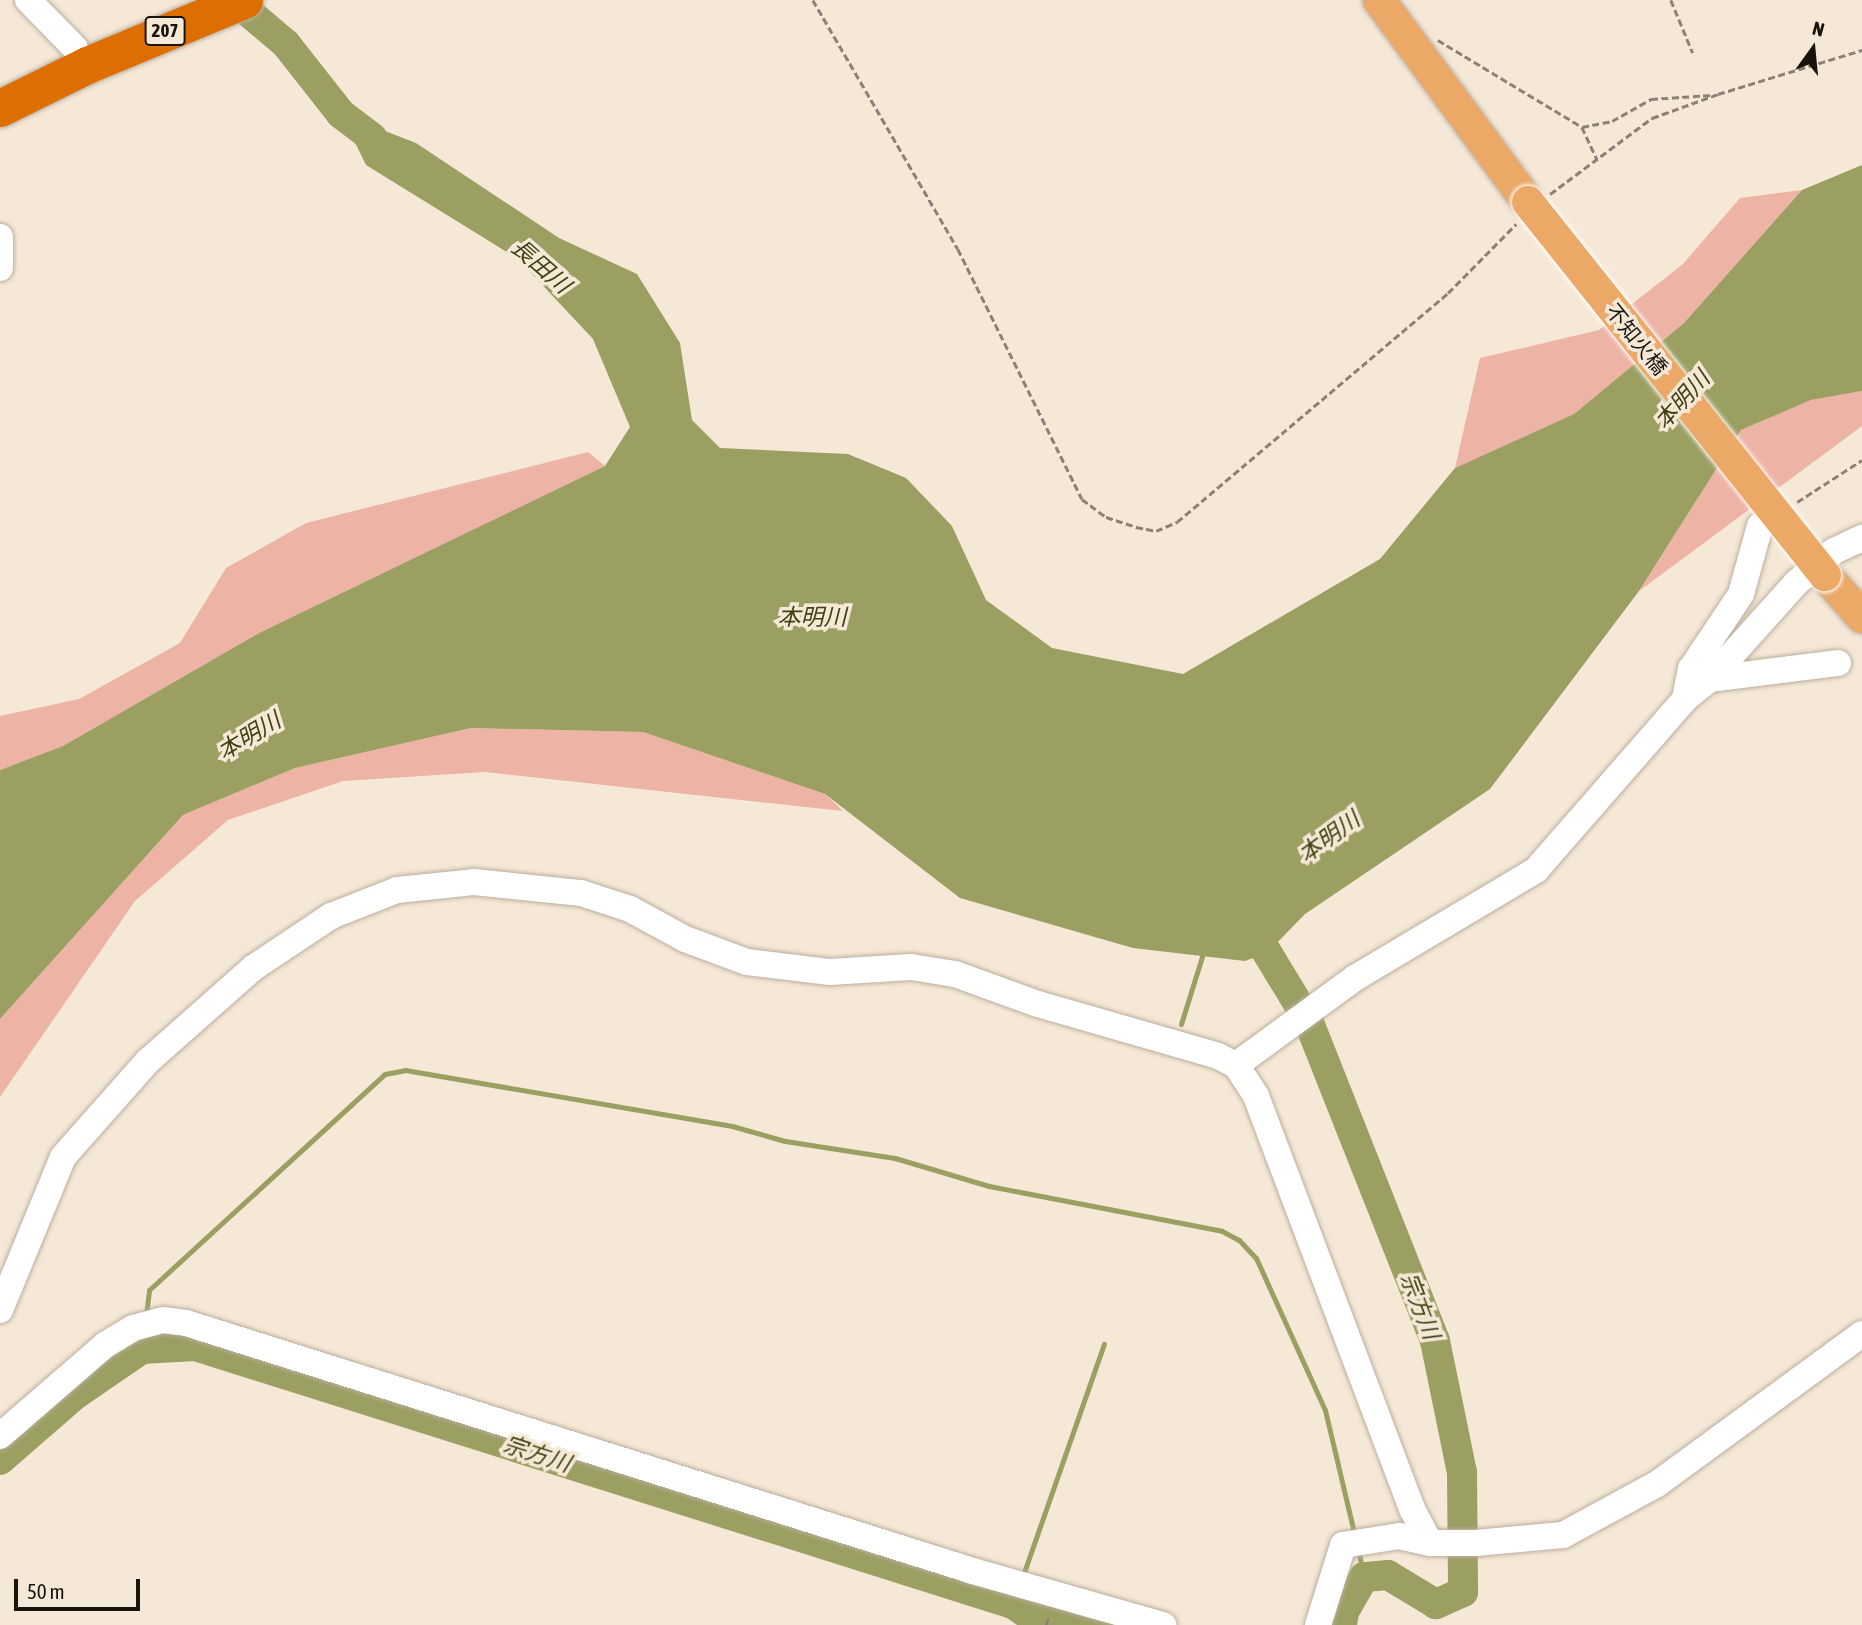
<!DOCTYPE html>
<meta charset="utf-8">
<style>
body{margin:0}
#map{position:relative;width:1862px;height:1625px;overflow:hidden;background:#f6e8d7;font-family:"Asap Condensed","Noto Sans JP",sans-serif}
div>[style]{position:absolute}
.green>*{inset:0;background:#edb3a5}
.water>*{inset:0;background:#9b9f62}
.stream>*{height:5px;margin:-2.5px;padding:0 2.5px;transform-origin:2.5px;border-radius:2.5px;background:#9b9f62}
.river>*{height:30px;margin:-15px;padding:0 15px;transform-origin:15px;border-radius:15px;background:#9b9f62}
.path>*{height:2.5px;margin-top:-1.25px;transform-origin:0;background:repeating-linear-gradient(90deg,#8b8176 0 7px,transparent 0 10.5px)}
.roads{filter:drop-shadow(0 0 2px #bbae9e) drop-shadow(0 0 2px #bbae9e)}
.minor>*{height:26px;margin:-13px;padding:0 13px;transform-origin:13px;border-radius:13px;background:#fff}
.major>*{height:32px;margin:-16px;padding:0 16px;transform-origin:16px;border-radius:16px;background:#eba867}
.highway>*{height:37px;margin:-18.5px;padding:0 18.5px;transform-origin:18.5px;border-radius:18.5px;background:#dd6e01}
.bridges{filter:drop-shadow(0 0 2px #fff) drop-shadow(0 0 2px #fff)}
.major-bridge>*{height:32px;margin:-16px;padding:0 16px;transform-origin:16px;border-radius:16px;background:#eba867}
span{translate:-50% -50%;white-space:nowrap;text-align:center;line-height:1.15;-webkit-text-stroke:7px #f6e8d7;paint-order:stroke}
.shield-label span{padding:2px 5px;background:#f6e8d7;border:2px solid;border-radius:5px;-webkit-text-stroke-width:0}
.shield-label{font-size:19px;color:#19140e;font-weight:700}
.street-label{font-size:21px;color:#19140e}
.water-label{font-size:23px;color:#404212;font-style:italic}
.north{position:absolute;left:1778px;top:14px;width:70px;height:70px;-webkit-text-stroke:5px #f6e8d7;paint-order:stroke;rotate:15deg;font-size:19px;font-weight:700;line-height:28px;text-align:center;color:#19140e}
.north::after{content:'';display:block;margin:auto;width:24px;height:32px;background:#19140e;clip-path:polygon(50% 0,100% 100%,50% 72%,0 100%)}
.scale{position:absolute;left:14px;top:1579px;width:126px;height:32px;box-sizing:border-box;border:4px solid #19140e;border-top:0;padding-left:9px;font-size:21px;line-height:24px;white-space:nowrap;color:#19140e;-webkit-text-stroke:5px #f6e8d7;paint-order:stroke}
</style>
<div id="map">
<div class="green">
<i style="clip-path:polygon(1802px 190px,1684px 323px,1574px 414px,1455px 468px,1480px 358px,1599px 330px,1683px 264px,1740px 198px)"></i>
<i style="clip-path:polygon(1862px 391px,1862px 426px,1639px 591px,1741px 430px,1811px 400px)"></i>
<i style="clip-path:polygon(588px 452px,605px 466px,259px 633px,63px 746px,0 770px,0 716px,79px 699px,180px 643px,226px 568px,306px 523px)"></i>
<i style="clip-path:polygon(471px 728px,643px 732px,825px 794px,843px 811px,485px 772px,343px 781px,228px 820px,135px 901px,0 1097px,0 1019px,183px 815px,295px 768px)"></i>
</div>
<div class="water">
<i style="clip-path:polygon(341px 114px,416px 143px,559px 238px,637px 274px,680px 343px,692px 420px,720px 448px,848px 454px,906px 478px,952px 526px,986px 600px,1052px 648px,1183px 674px,1380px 559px,1455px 468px,1574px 414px,1684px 323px,1802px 190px,1862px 165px,1862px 391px,1811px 400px,1741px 430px,1639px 591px,1490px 789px,1305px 914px,1267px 953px,1245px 961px,1133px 948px,960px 898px,825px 794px,643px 732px,471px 728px,295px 768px,183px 815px,0 1019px,0 770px,63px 746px,259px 633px,605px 466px,630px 427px,593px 339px,518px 259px,366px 165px)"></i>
</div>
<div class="stream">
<i style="left:1181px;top:1024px;width:77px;rotate:-72.7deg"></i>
<i style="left:146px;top:1315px;width:25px;rotate:-83deg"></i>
<i style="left:149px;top:1290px;width:320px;rotate:-42.5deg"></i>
<i style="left:385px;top:1074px;width:20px;rotate:-11deg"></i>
<i style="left:405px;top:1070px;width:332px;rotate:9.7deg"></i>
<i style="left:732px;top:1126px;width:55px;rotate:15.8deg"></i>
<i style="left:785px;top:1141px;width:111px;rotate:8.8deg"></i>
<i style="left:895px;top:1158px;width:98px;rotate:16.6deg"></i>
<i style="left:989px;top:1186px;width:237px;rotate:10.9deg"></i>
<i style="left:1222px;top:1231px;width:19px;rotate:28deg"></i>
<i style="left:1239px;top:1240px;width:25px;rotate:47deg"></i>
<i style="left:1256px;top:1258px;width:167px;rotate:65.6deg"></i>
<i style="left:1325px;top:1410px;width:130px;rotate:76.7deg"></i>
<i style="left:142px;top:1349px;width:14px;rotate:-86deg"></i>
<i style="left:1358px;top:1550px;width:28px;rotate:77deg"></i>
<i style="left:1022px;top:1578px;width:248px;rotate:-70.7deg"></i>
<i style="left:1013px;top:1604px;width:14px;rotate:-69deg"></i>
<i style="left:1020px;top:1625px;width:14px;rotate:-69deg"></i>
</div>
<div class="river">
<i style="left:234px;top:0;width:68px;rotate:40.2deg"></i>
<i style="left:286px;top:44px;width:89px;rotate:51.8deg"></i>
<i style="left:341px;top:114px;width:39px;rotate:37deg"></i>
<i style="left:1246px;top:918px;width:119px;rotate:58.7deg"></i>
<i style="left:1308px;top:1020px;width:345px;rotate:68.4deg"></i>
<i style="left:1435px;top:1341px;width:134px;rotate:78.4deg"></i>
<i style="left:1462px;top:1472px;width:120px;rotate:89.5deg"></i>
<i style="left:1463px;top:1592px;width:30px;rotate:156deg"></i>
<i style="left:1436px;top:1604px;width:56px;rotate:-148.9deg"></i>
<i style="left:1388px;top:1575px;width:24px;rotate:175deg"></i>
<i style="left:1364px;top:1577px;width:39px;rotate:120deg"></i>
<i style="left:1344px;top:1611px;width:14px;rotate:98deg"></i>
<i style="left:0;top:1460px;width:101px;rotate:-41deg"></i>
<i style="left:76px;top:1394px;width:80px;rotate:-34.3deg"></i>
<i style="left:142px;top:1349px;width:53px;rotate:-3.2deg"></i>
<i style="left:195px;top:1346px;width:858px;rotate:17.51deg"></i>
<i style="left:1013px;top:1604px;width:14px;rotate:34deg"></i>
<i style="left:1025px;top:1612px;width:78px;rotate:9.6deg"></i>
</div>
<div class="path">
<i style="left:813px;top:0;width:288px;rotate:59.8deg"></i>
<i style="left:958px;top:249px;width:279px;rotate:63.6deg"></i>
<i style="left:1082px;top:499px;width:30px;rotate:37deg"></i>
<i style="left:1106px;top:517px;width:32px;rotate:18deg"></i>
<i style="left:1136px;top:527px;width:20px;rotate:11deg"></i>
<i style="left:1156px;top:531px;width:23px;rotate:-23deg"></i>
<i style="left:1177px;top:522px;width:355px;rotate:-40.2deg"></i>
<i style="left:1448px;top:293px;width:97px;rotate:-45.4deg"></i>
<i style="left:1671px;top:0;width:57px;rotate:67.5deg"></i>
<i style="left:1438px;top:40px;width:168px;rotate:31.1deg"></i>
<i style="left:1582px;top:127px;width:35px;rotate:65deg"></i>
<i style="left:1718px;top:94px;width:151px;rotate:-17deg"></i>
<i style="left:1582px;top:127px;width:31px;rotate:-11deg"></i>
<i style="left:1612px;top:121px;width:45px;rotate:-29.4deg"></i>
<i style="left:1651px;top:99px;width:60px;rotate:-3.8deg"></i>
<i style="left:1550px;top:194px;width:127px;rotate:-36.7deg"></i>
<i style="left:1652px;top:118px;width:70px;rotate:-20deg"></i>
<i style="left:1797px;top:502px;width:77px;rotate:-32.9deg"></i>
<i style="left:1046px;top:1625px;width:10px;rotate:-73deg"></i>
</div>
<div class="roads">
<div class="minor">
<i style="left:28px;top:0;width:67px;rotate:45.6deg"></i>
<i style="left:0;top:237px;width:31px;rotate:90deg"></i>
<i style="left:1710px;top:679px;width:129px;rotate:-48.1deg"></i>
<i style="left:1796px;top:583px;width:50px;rotate:-40.1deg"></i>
<i style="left:1834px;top:551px;width:31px;rotate:-25deg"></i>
<i style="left:1685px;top:699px;width:31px;rotate:-79deg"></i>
<i style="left:1691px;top:669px;width:90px;rotate:-56.3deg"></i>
<i style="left:1741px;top:594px;width:71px;rotate:-74.4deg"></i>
<i style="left:1236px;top:1065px;width:147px;rotate:-36.2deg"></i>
<i style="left:1355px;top:978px;width:211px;rotate:-30.8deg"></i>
<i style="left:1536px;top:870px;width:227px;rotate:-48.9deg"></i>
<i style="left:1685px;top:699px;width:32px;rotate:-39deg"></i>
<i style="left:1710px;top:679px;width:129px;rotate:-7.1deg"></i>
<i style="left:0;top:1310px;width:165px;rotate:-67.6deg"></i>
<i style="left:63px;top:1157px;width:128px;rotate:-48.5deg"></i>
<i style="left:148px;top:1061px;width:140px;rotate:-41.5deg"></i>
<i style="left:253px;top:968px;width:94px;rotate:-33.7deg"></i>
<i style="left:331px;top:916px;width:71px;rotate:-21.5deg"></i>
<i style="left:397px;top:890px;width:77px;rotate:-5.9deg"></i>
<i style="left:474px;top:882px;width:108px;rotate:5.9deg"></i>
<i style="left:581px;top:893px;width:52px;rotate:18.1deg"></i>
<i style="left:630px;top:909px;width:63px;rotate:28.6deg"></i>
<i style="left:685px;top:939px;width:66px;rotate:20.4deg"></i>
<i style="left:747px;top:962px;width:84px;rotate:6.9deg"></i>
<i style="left:830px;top:972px;width:81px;rotate:-3.5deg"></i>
<i style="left:911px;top:967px;width:45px;rotate:9deg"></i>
<i style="left:955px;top:974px;width:88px;rotate:19.9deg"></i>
<i style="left:1038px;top:1004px;width:187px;rotate:16.1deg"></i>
<i style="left:1218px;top:1056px;width:20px;rotate:27deg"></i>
<i style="left:1236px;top:1065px;width:37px;rotate:57deg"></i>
<i style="left:1256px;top:1096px;width:441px;rotate:69.3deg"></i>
<i style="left:1412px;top:1509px;width:38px;rotate:62deg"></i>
<i style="left:0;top:1436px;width:139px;rotate:-40.9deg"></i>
<i style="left:105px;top:1345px;width:33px;rotate:-31deg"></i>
<i style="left:133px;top:1328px;width:31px;rotate:-15deg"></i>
<i style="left:163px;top:1320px;width:23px;rotate:7deg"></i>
<i style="left:186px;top:1323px;width:825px;rotate:17.49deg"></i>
<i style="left:973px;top:1571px;width:198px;rotate:15.9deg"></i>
<i style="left:1318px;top:1625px;width:84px;rotate:-72.6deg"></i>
<i style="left:1343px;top:1545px;width:57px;rotate:-9.1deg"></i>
<i style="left:1399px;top:1536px;width:32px;rotate:13deg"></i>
<i style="left:1430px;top:1543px;width:46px"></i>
<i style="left:1476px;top:1543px;width:87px;rotate:-5.3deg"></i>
<i style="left:1563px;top:1535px;width:107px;rotate:-28.5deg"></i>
<i style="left:1657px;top:1484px;width:254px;rotate:-36.2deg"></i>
</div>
<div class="major">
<i style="left:1379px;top:0;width:251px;rotate:53.6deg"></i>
<i style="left:1825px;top:575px;width:56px;rotate:48.6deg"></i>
</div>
<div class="highway">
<i style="left:0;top:108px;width:97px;rotate:-26.3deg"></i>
<i style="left:87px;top:65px;width:170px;rotate:-22.5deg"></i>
</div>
</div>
<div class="bridges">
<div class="major-bridge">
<i style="left:1528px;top:202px;width:477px;rotate:51.5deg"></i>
</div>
</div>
<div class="shield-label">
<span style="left:165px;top:31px">207</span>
</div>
<div class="street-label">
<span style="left:1637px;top:339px;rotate:51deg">不知火橋</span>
</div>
<div class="water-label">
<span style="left:541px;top:266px;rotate:41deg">長田川</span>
<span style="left:1682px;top:400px;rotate:-48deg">本明川</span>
<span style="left:812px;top:617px">本明川</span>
<span style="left:249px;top:736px;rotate:-31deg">本明川</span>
<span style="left:1329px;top:837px;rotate:-36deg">本明川</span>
<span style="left:1420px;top:1306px;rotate:69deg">宗方川</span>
<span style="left:537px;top:1454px;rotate:18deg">宗方川</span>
</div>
<div class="north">N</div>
<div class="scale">50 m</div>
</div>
